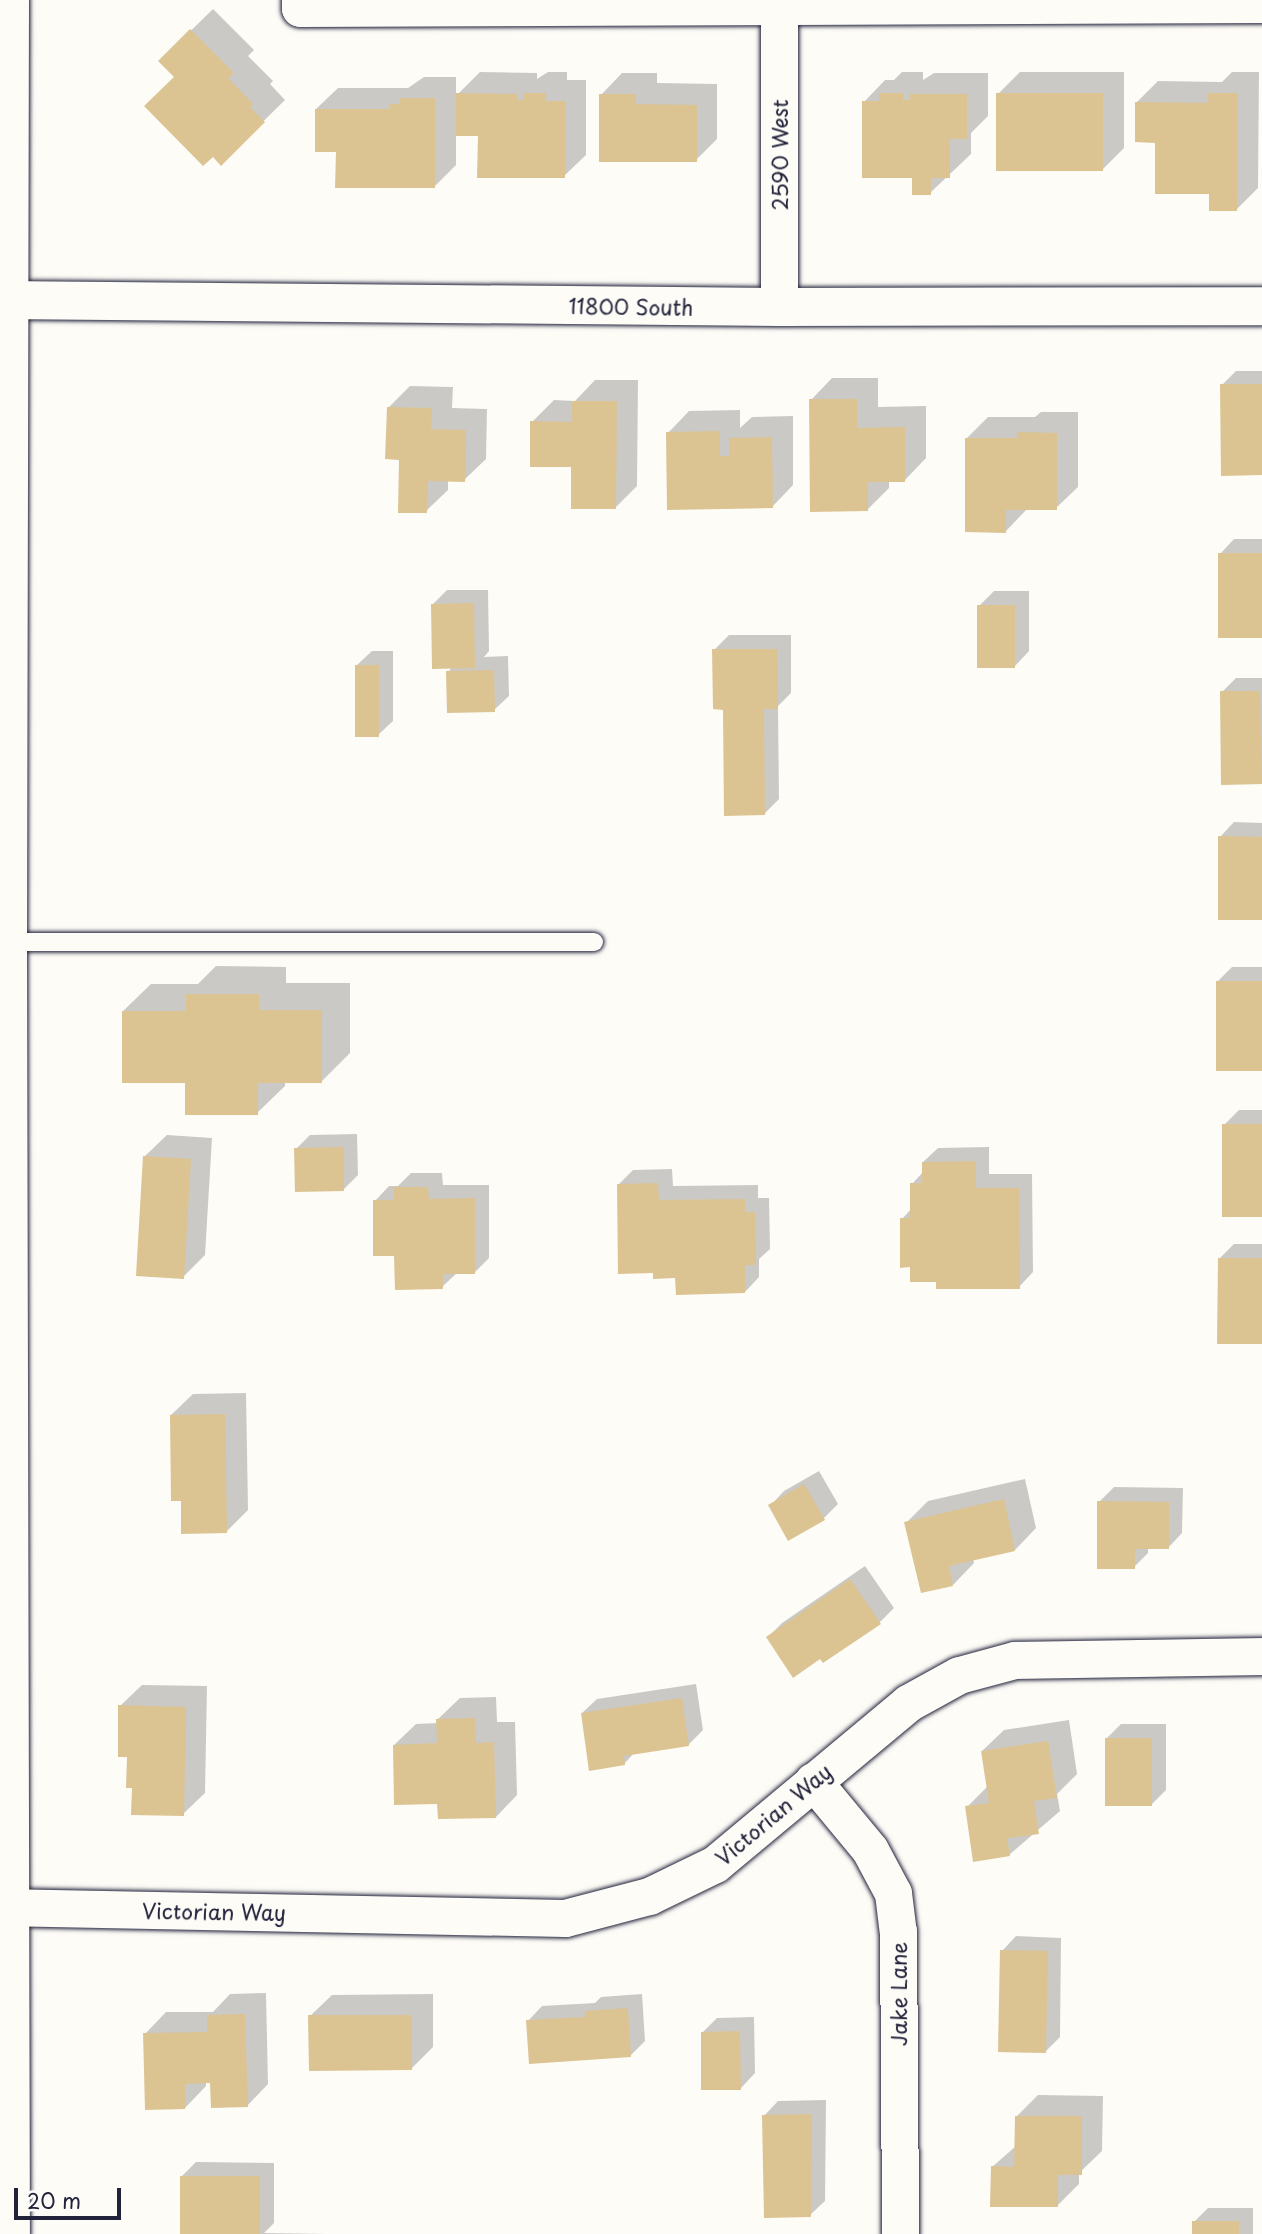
<!DOCTYPE html>
<style>
body{margin:0}
#map{position:relative;width:1262px;height:2234px;overflow:hidden;background:#fdfcf7;font-family:"Playpen Sans",sans-serif}
div>[style]{position:absolute}
.shadow>*{inset:0;background:#0003}
.building>*{inset:0;background:#dcc392}
.roads{filter:drop-shadow(0 0 2px #22223b) drop-shadow(0 0 2px #22223b)}
.lane>*{height:18px;margin:-9px;padding:0 9px;transform-origin:9px;border-radius:9px;background:#fdfcf7}
.street>*{height:37px;margin:-18.5px;padding:0 18.5px;transform-origin:18.5px;border-radius:18.5px;background:#fdfcf7}
.secondary>*{height:38px;margin:-19px;padding:0 19px;transform-origin:19px;border-radius:19px;background:#fdfcf7}
span{translate:-50% -50%;white-space:nowrap;text-align:center;line-height:1.15;-webkit-text-stroke:5px #fdfcf7;paint-order:stroke}
.street-label{font-size:21px;color:#22223b}
.scale{position:absolute;left:14px;top:2188px;width:107px;height:32px;box-sizing:border-box;border:4px solid #22223b;border-top:0;padding-left:9px;font-size:21px;line-height:24px;white-space:nowrap;color:#22223b;-webkit-text-stroke:5px #fdfcf7;paint-order:stroke}
</style>
<div id="map">
<div class="shadow">
<i style="clip-path:polygon(213px 9px,254px 50px,248px 56px,273px 81px,270px 84px,285px 100px,221px 163px,176px 77px,160px 61px)"></i>
<i style="clip-path:polygon(480px 72px,537px 73px,537px 79px,548px 72px,567px 72px,567px 80px,586px 80px,586px 155px,564px 176px,479px 134px,456px 134px,456px 165px,434px 187px,338px 150px,316px 109px,338px 88px,408px 88px,424px 77px,456px 77px,456px 96px)"></i>
<i style="clip-path:polygon(902px 72px,923px 72px,923px 80px,934px 73px,988px 73px,988px 116px,971px 133px,971px 154px,930px 193px,913px 176px,864px 102px,885px 80px,894px 80px)"></i>
<i style="clip-path:polygon(1020px 72px,1124px 72px,1124px 148px,1103px 169px,998px 94px)"></i>
<i style="clip-path:polygon(1232px 72px,1259px 72px,1258px 188px,1236px 210px,1211px 193px,1157px 141px,1136px 103px,1158px 81px,1222px 82px)"></i>
<i style="clip-path:polygon(622px 73px,657px 73px,657px 83px,717px 84px,717px 139px,696px 160px,601px 95px)"></i>
<i style="clip-path:polygon(1236px 371px,1262px 371px,1262px 473px,1222px 385px)"></i>
<i style="clip-path:polygon(832px 378px,878px 378px,878px 407px,926px 406px,926px 458px,905px 480px,889px 480px,889px 488px,867px 510px,811px 400px)"></i>
<i style="clip-path:polygon(595px 380px,638px 380px,637px 486px,616px 507px,532px 422px,554px 400px,575px 401px)"></i>
<i style="clip-path:polygon(410px 386px,453px 387px,452px 408px,487px 409px,486px 459px,464px 480px,448px 480px,448px 490px,426px 511px,401px 458px,388px 408px)"></i>
<i style="clip-path:polygon(740px 410px,740px 428px,752px 417px,793px 416px,793px 485px,772px 507px,668px 433px,689px 411px)"></i>
<i style="clip-path:polygon(1041px 412px,1078px 412px,1078px 487px,1056px 508px,1028px 508px,1006px 531px,967px 438px,988px 417px,1035px 417px)"></i>
<i style="clip-path:polygon(1234px 539px,1262px 539px,1262px 636px,1220px 554px)"></i>
<i style="clip-path:polygon(447px 590px,488px 590px,489px 651px,484px 657px,508px 656px,509px 696px,494px 710px,448px 672px,453px 666px,432px 605px)"></i>
<i style="clip-path:polygon(994px 591px,1029px 591px,1029px 651px,1015px 666px,979px 606px)"></i>
<i style="clip-path:polygon(729px 635px,791px 635px,791px 693px,778px 706px,779px 799px,764px 814px,725px 708px,714px 650px)"></i>
<i style="clip-path:polygon(372px 651px,393px 651px,393px 721px,378px 735px,357px 665px)"></i>
<i style="clip-path:polygon(1236px 678px,1262px 678px,1262px 782px,1222px 783px,1222px 692px)"></i>
<i style="clip-path:polygon(1234px 822px,1262px 823px,1262px 918px,1220px 837px)"></i>
<i style="clip-path:polygon(216px 966px,286px 967px,286px 983px,350px 983px,350px 1053px,322px 1081px,285px 1081px,285px 1086px,257px 1113px,186px 1081px,123px 1011px,151px 984px,198px 984px)"></i>
<i style="clip-path:polygon(1232px 967px,1262px 967px,1262px 1069px,1217px 982px)"></i>
<i style="clip-path:polygon(1239px 1110px,1262px 1110px,1262px 1215px,1224px 1125px)"></i>
<i style="clip-path:polygon(357px 1134px,358px 1175px,343px 1190px,296px 1149px,310px 1135px)"></i>
<i style="clip-path:polygon(167px 1135px,212px 1138px,205px 1255px,183px 1277px,145px 1156px)"></i>
<i style="clip-path:polygon(989px 1147px,989px 1174px,1032px 1174px,1033px 1272px,1019px 1287px,937px 1280px,912px 1265px,902px 1219px,912px 1208px,912px 1184px,923px 1172px,923px 1162px,938px 1148px)"></i>
<i style="clip-path:polygon(672px 1169px,673px 1186px,758px 1185px,758px 1198px,769px 1198px,770px 1249px,759px 1259px,759px 1277px,745px 1292px,677px 1276px,619px 1184px,633px 1170px)"></i>
<i style="clip-path:polygon(411px 1173px,442px 1173px,443px 1185px,489px 1185px,489px 1258px,475px 1272px,458px 1272px,442px 1287px,375px 1201px,389px 1186px,398px 1186px)"></i>
<i style="clip-path:polygon(1234px 1244px,1262px 1244px,1262px 1343px,1220px 1258px)"></i>
<i style="clip-path:polygon(246px 1393px,248px 1510px,226px 1532px,183px 1499px,171px 1415px,193px 1394px)"></i>
<i style="clip-path:polygon(819px 1471px,838px 1504px,824px 1518px,770px 1506px,784px 1491px)"></i>
<i style="clip-path:polygon(1025px 1479px,1036px 1528px,1015px 1550px,973px 1559px,974px 1563px,953px 1585px,906px 1523px,928px 1501px)"></i>
<i style="clip-path:polygon(1114px 1487px,1183px 1488px,1182px 1533px,1168px 1548px,1148px 1548px,1148px 1553px,1134px 1567px,1099px 1502px)"></i>
<i style="clip-path:polygon(865px 1566px,894px 1608px,880px 1622px,824px 1661px,821px 1657px,768px 1637px,782px 1623px)"></i>
<i style="clip-path:polygon(696px 1684px,703px 1730px,688px 1745px,635px 1752px,624px 1764px,582px 1713px,597px 1699px)"></i>
<i style="clip-path:polygon(142px 1685px,207px 1686px,205px 1793px,183px 1814px,133px 1786px,120px 1706px)"></i>
<i style="clip-path:polygon(496px 1697px,497px 1722px,515px 1722px,517px 1795px,496px 1817px,439px 1802px,394px 1745px,416px 1724px,438px 1723px,438px 1719px,460px 1698px)"></i>
<i style="clip-path:polygon(1069px 1720px,1077px 1774px,1057px 1794px,1060px 1811px,1009px 1855px,967px 1807px,988px 1786px,982px 1751px,1004px 1730px)"></i>
<i style="clip-path:polygon(1121px 1724px,1166px 1724px,1166px 1790px,1151px 1805px,1107px 1738px)"></i>
<i style="clip-path:polygon(1016px 1936px,1061px 1938px,1060px 2037px,1045px 2052px,1002px 1951px)"></i>
<i style="clip-path:polygon(266px 1993px,268px 2084px,247px 2106px,212px 2081px,206px 2081px,206px 2086px,185px 2108px,145px 2034px,166px 2012px,213px 2012px,230px 1994px)"></i>
<i style="clip-path:polygon(433px 1994px,433px 2047px,412px 2068px,310px 2016px,332px 1995px)"></i>
<i style="clip-path:polygon(642px 1994px,645px 2041px,631px 2055px,528px 2021px,542px 2006px,595px 2003px,601px 1997px)"></i>
<i style="clip-path:polygon(754px 2017px,755px 2073px,741px 2088px,702px 2033px,717px 2018px)"></i>
<i style="clip-path:polygon(1038px 2095px,1103px 2096px,1102px 2151px,1079px 2173px,1079px 2184px,1058px 2205px,992px 2167px,1016px 2146px,1016px 2117px)"></i>
<i style="clip-path:polygon(826px 2100px,825px 2201px,810px 2215px,764px 2116px,778px 2101px)"></i>
<i style="clip-path:polygon(196px 2162px,274px 2163px,274px 2223px,264px 2233px,329px 2234px,182px 2234px,182px 2176px)"></i>
<i style="clip-path:polygon(1208px 2208px,1253px 2208px,1253px 2234px,1194px 2234px,1194px 2222px)"></i>
</div>
<div class="building">
<i style="clip-path:polygon(190px 29px,234px 73px,228px 78px,253px 104px,250px 107px,265px 122px,221px 166px,213px 157px,203px 166px,144px 106px,174px 77px,158px 61px)"></i>
<i style="clip-path:polygon(456px 93px,517px 94px,517px 100px,524px 100px,524px 93px,546px 93px,546px 101px,566px 101px,565px 178px,477px 178px,478px 136px,456px 136px)"></i>
<i style="clip-path:polygon(879px 93px,903px 93px,903px 100px,910px 100px,910px 94px,967px 94px,967px 139px,950px 139px,950px 178px,931px 178px,931px 195px,912px 195px,912px 178px,862px 178px,862px 101px,879px 101px)"></i>
<i style="clip-path:polygon(996px 93px,1103px 93px,1103px 171px,996px 171px)"></i>
<i style="clip-path:polygon(1208px 93px,1238px 93px,1237px 211px,1209px 211px,1209px 194px,1155px 194px,1155px 143px,1135px 142px,1135px 102px,1208px 103px)"></i>
<i style="clip-path:polygon(599px 94px,636px 94px,636px 104px,697px 105px,697px 162px,599px 162px)"></i>
<i style="clip-path:polygon(400px 98px,435px 98px,435px 188px,335px 188px,336px 152px,315px 152px,315px 109px,390px 109px,390px 104px,400px 104px)"></i>
<i style="clip-path:polygon(1220px 384px,1262px 384px,1262px 475px,1221px 476px)"></i>
<i style="clip-path:polygon(809px 399px,857px 399px,857px 428px,905px 427px,905px 482px,868px 482px,868px 511px,810px 512px)"></i>
<i style="clip-path:polygon(572px 401px,617px 401px,616px 509px,571px 509px,571px 467px,530px 467px,530px 421px,572px 422px)"></i>
<i style="clip-path:polygon(387px 407px,432px 408px,431px 429px,466px 430px,465px 482px,428px 481px,427px 513px,398px 513px,399px 460px,385px 459px)"></i>
<i style="clip-path:polygon(720px 431px,720px 456px,729px 456px,729px 438px,772px 437px,773px 508px,667px 510px,666px 432px)"></i>
<i style="clip-path:polygon(1017px 432px,1057px 433px,1057px 510px,1006px 510px,1006px 533px,965px 532px,965px 438px,1017px 438px)"></i>
<i style="clip-path:polygon(1218px 553px,1262px 553px,1262px 638px,1218px 638px)"></i>
<i style="clip-path:polygon(474px 603px,475px 668px,432px 669px,431px 604px)"></i>
<i style="clip-path:polygon(977px 605px,1015px 605px,1015px 668px,977px 668px)"></i>
<i style="clip-path:polygon(712px 649px,777px 649px,778px 709px,764px 709px,765px 815px,724px 816px,723px 710px,713px 709px)"></i>
<i style="clip-path:polygon(355px 665px,379px 665px,379px 737px,355px 737px)"></i>
<i style="clip-path:polygon(494px 670px,495px 712px,447px 713px,446px 671px)"></i>
<i style="clip-path:polygon(1220px 691px,1260px 691px,1262px 784px,1221px 785px)"></i>
<i style="clip-path:polygon(1218px 836px,1262px 837px,1262px 920px,1218px 920px)"></i>
<i style="clip-path:polygon(1216px 981px,1262px 981px,1262px 1071px,1216px 1071px)"></i>
<i style="clip-path:polygon(186px 994px,259px 994px,259px 1010px,322px 1010px,322px 1083px,258px 1083px,258px 1115px,185px 1115px,185px 1083px,122px 1083px,122px 1011px,186px 1011px)"></i>
<i style="clip-path:polygon(1222px 1124px,1262px 1124px,1262px 1217px,1222px 1217px)"></i>
<i style="clip-path:polygon(344px 1147px,344px 1191px,295px 1192px,294px 1148px)"></i>
<i style="clip-path:polygon(143px 1156px,191px 1159px,184px 1279px,136px 1276px)"></i>
<i style="clip-path:polygon(976px 1161px,976px 1188px,1019px 1188px,1020px 1289px,936px 1289px,936px 1282px,910px 1282px,910px 1267px,900px 1268px,900px 1218px,910px 1218px,910px 1183px,922px 1183px,922px 1162px)"></i>
<i style="clip-path:polygon(658px 1183px,659px 1200px,745px 1199px,745px 1212px,755px 1212px,756px 1265px,745px 1265px,745px 1293px,676px 1295px,675px 1278px,653px 1279px,653px 1273px,618px 1274px,617px 1184px)"></i>
<i style="clip-path:polygon(394px 1187px,428px 1187px,429px 1199px,475px 1198px,475px 1274px,443px 1274px,443px 1289px,395px 1290px,394px 1256px,373px 1256px,373px 1200px,394px 1200px)"></i>
<i style="clip-path:polygon(1218px 1258px,1262px 1258px,1262px 1344px,1217px 1344px)"></i>
<i style="clip-path:polygon(225px 1414px,227px 1533px,181px 1534px,181px 1501px,171px 1501px,170px 1415px)"></i>
<i style="clip-path:polygon(804px 1484px,825px 1520px,788px 1541px,768px 1505px)"></i>
<i style="clip-path:polygon(1004px 1499px,1015px 1551px,949px 1566px,953px 1586px,921px 1593px,904px 1522px)"></i>
<i style="clip-path:polygon(1097px 1501px,1169px 1502px,1169px 1549px,1135px 1549px,1135px 1569px,1097px 1569px)"></i>
<i style="clip-path:polygon(850px 1579px,881px 1624px,823px 1663px,820px 1659px,793px 1678px,766px 1637px)"></i>
<i style="clip-path:polygon(682px 1698px,689px 1746px,624px 1756px,625px 1765px,589px 1771px,581px 1713px)"></i>
<i style="clip-path:polygon(118px 1705px,186px 1707px,184px 1816px,131px 1815px,132px 1788px,126px 1788px,127px 1757px,118px 1757px)"></i>
<i style="clip-path:polygon(475px 1718px,476px 1743px,494px 1742px,496px 1818px,438px 1819px,437px 1804px,394px 1805px,393px 1745px,437px 1743px,436px 1719px)"></i>
<i style="clip-path:polygon(1105px 1738px,1152px 1738px,1152px 1806px,1105px 1806px)"></i>
<i style="clip-path:polygon(1048px 1741px,1057px 1798px,1034px 1801px,1039px 1834px,1007px 1838px,1010px 1856px,973px 1862px,965px 1806px,989px 1803px,981px 1751px)"></i>
<i style="clip-path:polygon(1000px 1950px,1048px 1951px,1046px 2053px,998px 2052px)"></i>
<i style="clip-path:polygon(628px 2008px,631px 2057px,529px 2064px,526px 2020px,585px 2017px,585px 2011px)"></i>
<i style="clip-path:polygon(245px 2014px,248px 2107px,211px 2108px,210px 2083px,185px 2084px,185px 2109px,145px 2110px,143px 2033px,207px 2032px,207px 2015px)"></i>
<i style="clip-path:polygon(308px 2015px,412px 2015px,412px 2070px,309px 2071px)"></i>
<i style="clip-path:polygon(740px 2031px,741px 2090px,701px 2090px,701px 2032px)"></i>
<i style="clip-path:polygon(812px 2114px,811px 2217px,764px 2218px,762px 2115px)"></i>
<i style="clip-path:polygon(1015px 2116px,1082px 2116px,1082px 2175px,1058px 2175px,1058px 2207px,990px 2207px,991px 2166px,1014px 2167px)"></i>
<i style="clip-path:polygon(180px 2176px,260px 2176px,260px 2234px,180px 2234px)"></i>
<i style="clip-path:polygon(1192px 2221px,1239px 2221px,1239px 2234px,1192px 2234px)"></i>
</div>
<div class="roads">
<div class="lane">
<i style="left:8px;top:942px;width:586px"></i>
</div>
<div class="street">
<i style="left:300px;top:0;width:8px;rotate:90deg"></i>
<i style="left:300px;top:8px;width:962px;rotate:-0.24deg"></i>
<i style="left:779px;top:4px;width:303px;rotate:90deg"></i>
<i style="left:813px;top:1781px;width:89px;rotate:50.4deg"></i>
<i style="left:870px;top:1850px;width:49px;rotate:61.9deg"></i>
<i style="left:893px;top:1893px;width:38px;rotate:83deg"></i>
<i style="left:898px;top:1931px;width:303px;rotate:89.6deg"></i>
<i style="left:0;top:1907px;width:565px;rotate:1.12deg"></i>
<i style="left:565px;top:1918px;width:87px;rotate:-14.7deg"></i>
<i style="left:649px;top:1896px;width:73px;rotate:-25.9deg"></i>
<i style="left:715px;top:1864px;width:251px;rotate:-39.8deg"></i>
<i style="left:908px;top:1703px;width:58px;rotate:-28.8deg"></i>
<i style="left:959px;top:1675px;width:58px;rotate:-15deg"></i>
<i style="left:1015px;top:1660px;width:247px;rotate:-0.9deg"></i>
</div>
<div class="secondary">
<i style="left:10px;top:0;width:942px;rotate:90.12deg"></i>
<i style="left:8px;top:942px;width:1292px;rotate:89.87deg"></i>
<i style="left:0;top:300px;width:779px;rotate:0.51deg"></i>
<i style="left:779px;top:307px;width:483px;rotate:-0.1deg"></i>
</div>
</div>
<div class="street-label">
<span style="left:779px;top:155px;rotate:-90deg">2590 West</span>
<span style="left:631px;top:306px;rotate:1deg">11800 South</span>
<span style="left:773px;top:1814px;rotate:-40deg">Victorian Way</span>
<span style="left:214px;top:1911px;rotate:1deg">Victorian Way</span>
<span style="left:898px;top:1994px;rotate:-90deg">Jake Lane</span>
</div>
<div class="scale">20 m</div>
</div>
